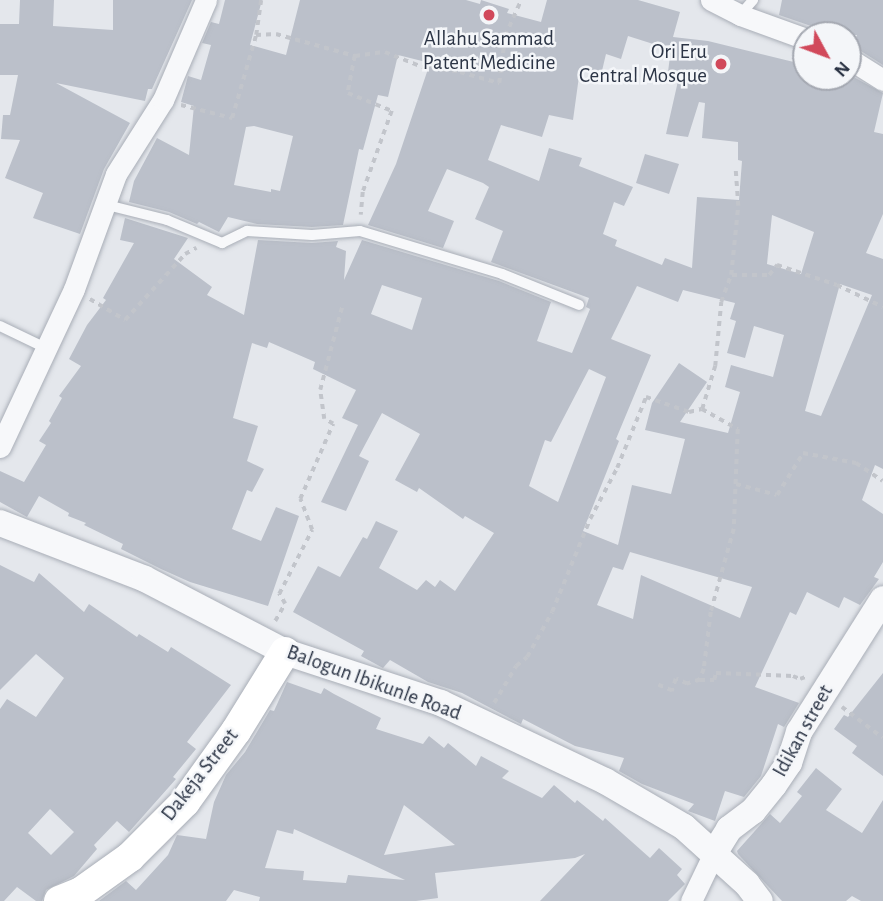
<!DOCTYPE html>
<style>
body{margin:0}
#map{position:relative;width:883px;height:901px;overflow:hidden;background:#e4e7ec;font-family:"Alegreya Sans",sans-serif}
div>[style]{position:absolute}
.building>*{inset:0;background:#bbc0ca}
.path>*{height:3.5px;margin-top:-1.75px;transform-origin:0;background:repeating-linear-gradient(90deg,#c2c5cb 0 5px,transparent 0 10px)}
.roads{filter:drop-shadow(0 0 2px #a9aeb7) drop-shadow(0 0 2px #a9aeb7)}
.service>*{height:10px;margin:-5px;padding:0 5px;transform-origin:5px;border-radius:5px;background:#f7f8fa}
.minor>*{height:21px;margin:-10.5px;padding:0 10.5px;transform-origin:10.5px;border-radius:10.5px;background:#f7f8fa}
.tertiary>*{height:26px;margin:-13px;padding:0 13px;transform-origin:13px;border-radius:13px;background:#f7f8fa}
.secondary>*{height:30px;margin:-15px;padding:0 15px;transform-origin:15px;border-radius:15px;background:#fff}
.dots>*{width:19px;height:19px;translate:-50% -50%;box-sizing:border-box;border:4px solid #f4f6f9;border-radius:50%}
span{translate:-50% -50%;white-space:nowrap;text-align:center;line-height:1.15;-webkit-text-stroke:5px #f4f6f9;paint-order:stroke}
.poi-label{font-size:21px;color:#2b3445}
.right{translate:-100% -50%;text-align:right}
.street-label{font-size:21px;color:#2b3445}
.north{position:absolute;left:792px;top:21px;width:70px;height:70px;box-sizing:border-box;background:#f4f6f9;border:2px solid #a4a8b1;border-radius:50%;rotate:131deg;font-size:19px;font-weight:700;line-height:28px;text-align:center;color:#2b3445}
.north::after{content:'';display:block;margin:auto;width:24px;height:32px;background:#d1495b;clip-path:polygon(50% 0,100% 100%,50% 72%,0 100%)}
</style>
<div id="map">
<div class="building">
<i style="clip-path:polygon(20px 0,54px 0,53px 26px,113px 30px,113px 0,192px 0,152px 89px,148px 89px,145px 101px,56px 83px,130px 123px,104px 169px,80px 234px,33px 218px,43px 193px,5px 178px,20px 140px,1px 139px,3px 115px,10px 115px,18px 75px,0 75px,0 24px,19px 24px)"></i>
<i style="clip-path:polygon(evenodd,225px 0,262px 0,250px 45px,286px 55px,300px 0,466px 0,480px 4px,481px 0,509px 9px,507px 13px,541px 22px,547px 0,638px 0,680px 12px,673px 37px,708px 41px,806px 65px,806px 77px,848px 77px,848px 74px,883px 93px,874px 132px,883px 134px,883px 214px,866px 253px,883px 259px,883px 469px,875px 465px,862px 500px,883px 514px,883px 562px,874px 577px,879px 579px,860px 605px,844px 597px,839px 608px,807px 592px,796px 615px,790px 612px,755px 687px,799px 703px,784px 727px,778px 724px,761px 776px,744px 797px,725px 791px,715px 821px,688px 811px,694px 804px,642px 784px,619px 771px,624px 758px,575px 746px,523px 719px,521px 724px,462px 693px,428px 682px,390px 660px,383px 668px,361px 656px,364px 651px,293px 612px,318px 566px,340px 577px,363px 537px,367px 539px,376px 521px,398px 531px,379px 568px,417px 590px,426px 580px,435px 587px,440px 580px,455px 591px,494px 533px,465px 516px,463px 519px,419px 488px,417px 492px,395px 480px,420px 434px,382px 413px,359px 456px,369px 461px,346px 511px,321px 502px,358px 425px,342px 418px,356px 390px,313px 369px,315px 362px,269px 342px,267px 348px,252px 343px,233px 418px,258px 426px,247px 461px,264px 469px,252px 492px,247px 490px,232px 529px,261px 541px,276px 507px,299px 516px,268px 606px,190px 582px,161px 569px,121px 549px,123px 544px,84px 525px,86px 523px,68px 516px,69px 513px,39px 496px,27px 517px,0 502px,0 471px,24px 482px,46px 445px,39px 441px,51px 423px,49px 421px,62px 398px,59px 396px,81px 366px,69px 359px,87px 325px,106px 300px,103px 298px,134px 243px,120px 240px,125px 218px,188px 238px,174px 259px,212px 287px,207px 295px,244px 315px,258px 240px,312px 243px,338px 241px,336px 247px,346px 251px,344px 280px,362px 240px,499px 281px,551px 302px,537px 341px,572px 353px,590px 309px,586px 307px,589px 298px,491px 262px,503px 231px,475px 219px,489px 187px,483px 183px,447px 169px,428px 211px,454px 221px,443px 248px,368px 225px,396px 164px,430px 63px,398px 55px,388px 97px,378px 95px,363px 150px,359px 149px,343px 225px,312px 227px,257px 224px,228px 217px,219px 232px,199px 222px,197px 224px,169px 212px,129px 202px,134px 181px,157px 138px,189px 155px,194px 106px,181px 102px,188px 76px,201px 80px,211px 45px,202px 43px,211px 22px,219px 24px,225px 0,628px 36px,669px 49px,672px 40px,667px 80px,678px 81px,666px 134px,688px 137px,699px 102px,705px 103px,702px 138px,738px 142px,738px 160px,742px 161px,739px 200px,697px 197px,692px 268px,665px 258px,662px 265px,615px 246px,617px 240px,603px 234px,614px 202px,624px 206px,633px 187px,579px 166px,582px 158px,549px 148px,539px 181px,488px 160px,501px 125px,542px 137px,549px 115px,573px 120px,580px 69px,601px 75px,606px 54px,621px 59px,628px 36px,225px 0,254px 126px,293px 136px,280px 191px,271px 189px,271px 192px,234px 185px,246px 127px,254px 126px,225px 0,772px 215px,814px 232px,801px 274px,767px 264px,772px 215px,225px 0,840px 284px,872px 295px,821px 416px,805px 411px,840px 284px,225px 0,382px 285px,422px 298px,412px 330px,371px 314px,382px 285px,225px 0,637px 286px,678px 302px,683px 290px,735px 303px,730px 319px,736px 321px,727px 353px,745px 358px,754px 326px,784px 335px,773px 377px,731px 365px,725px 387px,740px 392px,728px 433px,680px 422px,707px 382px,679px 363px,652px 403px,645px 430px,685px 439px,671px 494px,632px 485px,618px 545px,583px 531px,619px 441px,616px 439px,651px 355px,611px 339px,637px 286px,225px 0,589px 369px,606px 377px,558px 502px,529px 486px,545px 440px,551px 442px,589px 369px,225px 0,630px 552px,752px 587px,740px 618px,641px 575px,633px 619px,597px 605px,613px 567px,623px 570px,630px 552px)"></i>
<i style="clip-path:polygon(782px 0,883px 0,883px 65px,853px 46px,857px 35px,818px 35px,811px 26px,779px 15px)"></i>
<i style="clip-path:polygon(645px 154px,679px 164px,669px 194px,636px 183px)"></i>
<i style="clip-path:polygon(evenodd,0 565px,34px 582px,39px 573px,84px 612px,89px 604px,137px 637px,139px 634px,168px 652px,171px 647px,231px 685px,187px 742px,196px 749px,173px 777px,176px 779px,129px 832px,117px 821px,94px 845px,97px 849px,74px 876px,46px 890px,42px 901px,36px 901px,17px 887px,4px 901px,0 901px,0 709px,7px 699px,36px 717px,64px 678px,36px 654px,0 690px,0 565px,50px 809px,74px 832px,51px 855px,28px 833px,50px 809px)"></i>
<i style="clip-path:polygon(883px 673px,883px 776px,852px 753px,857px 746px,834px 729px,844px 715px,848px 717px)"></i>
<i style="clip-path:polygon(evenodd,287px 682px,321px 694px,324px 688px,334px 694px,381px 718px,376px 729px,423px 744px,429px 736px,444px 748px,448px 743px,476px 766px,481px 756px,509px 771px,502px 778px,542px 798px,554px 785px,575px 803px,577px 800px,603px 821px,605px 818px,650px 858px,659px 848px,682px 869px,677px 875px,685px 884px,668px 901px,540px 901px,585px 854px,575px 858px,435px 873px,438px 898px,416px 901px,259px 901px,260px 897px,234px 890px,226px 901px,99px 901px,126px 881px,136px 890px,168px 855px,177px 835px,206px 839px,214px 802px,226px 775px,245px 752px,270px 710px,274px 711px,287px 682px,404px 805px,455px 845px,384px 855px,404px 805px,287px 682px,294px 829px,358px 858px,405px 880px,348px 875px,346px 883px,303px 880px,304px 871px,265px 868px,277px 830px,293px 834px,294px 829px)"></i>
<i style="clip-path:polygon(816px 768px,842px 789px,826px 810px,862px 833px,883px 800px,883px 901px,861px 901px,852px 896px,846px 901px,782px 901px,738px 854px,737px 851px,770px 814px,780px 823px,802px 796px,797px 792px)"></i>
</div>
<div class="path">
<i style="left:256px;top:35px;width:20px;rotate:-3deg"></i>
<i style="left:276px;top:34px;width:82px;rotate:15.6deg"></i>
<i style="left:355px;top:56px;width:30px;rotate:-8deg"></i>
<i style="left:385px;top:52px;width:40px;rotate:22deg"></i>
<i style="left:422px;top:67px;width:38px;rotate:7deg"></i>
<i style="left:460px;top:72px;width:41px;rotate:15.8deg"></i>
<i style="left:499px;top:83px;width:47px;rotate:-82.7deg"></i>
<i style="left:505px;top:36px;width:39px;rotate:-66deg"></i>
<i style="left:355px;top:56px;width:38px;rotate:101deg"></i>
<i style="left:348px;top:93px;width:48px;rotate:22.2deg"></i>
<i style="left:392px;top:111px;width:86px;rotate:109.7deg"></i>
<i style="left:363px;top:192px;width:23px;rotate:95deg"></i>
<i style="left:181px;top:105px;width:53px;rotate:14.3deg"></i>
<i style="left:232px;top:118px;width:86px;rotate:-73.9deg"></i>
<i style="left:256px;top:35px;width:35px;rotate:-82deg"></i>
<i style="left:732px;top:275px;width:37px"></i>
<i style="left:769px;top:275px;width:13px;rotate:-51deg"></i>
<i style="left:777px;top:265px;width:63px;rotate:18.4deg"></i>
<i style="left:837px;top:285px;width:51px;rotate:25.6deg"></i>
<i style="left:90px;top:299px;width:41px;rotate:31deg"></i>
<i style="left:125px;top:320px;width:89px;rotate:-47.7deg"></i>
<i style="left:185px;top:254px;width:13px;rotate:-29deg"></i>
<i style="left:702px;top:409px;width:45px;rotate:-73.2deg"></i>
<i style="left:715px;top:366px;width:64px;rotate:-84.6deg"></i>
<i style="left:721px;top:302px;width:29px;rotate:-70deg"></i>
<i style="left:731px;top:275px;width:69px;rotate:-84.2deg"></i>
<i style="left:738px;top:206px;width:39px;rotate:-94deg"></i>
<i style="left:736px;top:484px;width:42px;rotate:15deg"></i>
<i style="left:777px;top:495px;width:49px;rotate:-58.2deg"></i>
<i style="left:803px;top:453px;width:54px;rotate:10.7deg"></i>
<i style="left:856px;top:463px;width:32px;rotate:34deg"></i>
<i style="left:275px;top:621px;width:20px;rotate:-60deg"></i>
<i style="left:285px;top:604px;width:12px;rotate:-121deg"></i>
<i style="left:279px;top:594px;width:72px;rotate:-62.7deg"></i>
<i style="left:312px;top:530px;width:33px;rotate:-111deg"></i>
<i style="left:300px;top:499px;width:82px;rotate:-66.3deg"></i>
<i style="left:333px;top:424px;width:10px;rotate:-151deg"></i>
<i style="left:324px;top:419px;width:29px;rotate:-98deg"></i>
<i style="left:320px;top:390px;width:86px;rotate:-75.2deg"></i>
<i style="left:700px;top:680px;width:14px"></i>
<i style="left:714px;top:680px;width:7px;rotate:-74deg"></i>
<i style="left:716px;top:673px;width:77px;rotate:2.2deg"></i>
<i style="left:793px;top:676px;width:8px;rotate:23deg"></i>
<i style="left:800px;top:679px;width:9px;rotate:-21deg"></i>
<i style="left:494px;top:703px;width:43px;rotate:-59.3deg"></i>
<i style="left:516px;top:666px;width:14px;rotate:-39deg"></i>
<i style="left:527px;top:657px;width:51px;rotate:-60.9deg"></i>
<i style="left:552px;top:612px;width:100px;rotate:-67.8deg"></i>
<i style="left:590px;top:519px;width:58px;rotate:-62.1deg"></i>
<i style="left:617px;top:468px;width:77px;rotate:-67.8deg"></i>
<i style="left:646px;top:397px;width:46px;rotate:19.2deg"></i>
<i style="left:689px;top:412px;width:13px;rotate:-13deg"></i>
<i style="left:702px;top:409px;width:41px;rotate:29.1deg"></i>
<i style="left:738px;top:429px;width:100px;rotate:92.3deg"></i>
<i style="left:734px;top:529px;width:86px;rotate:105.5deg"></i>
<i style="left:711px;top:612px;width:57px;rotate:97deg"></i>
<i style="left:704px;top:669px;width:12px;rotate:110deg"></i>
<i style="left:700px;top:680px;width:14px;rotate:163deg"></i>
<i style="left:687px;top:684px;width:12px;rotate:-156deg"></i>
<i style="left:676px;top:679px;width:13px;rotate:108deg"></i>
<i style="left:672px;top:691px;width:15px;rotate:-157deg"></i>
<i style="left:842px;top:707px;width:51px;rotate:37.1deg"></i>
</div>
<div class="roads">
<div class="service">
<i style="left:740px;top:15px;width:20px;rotate:-49deg"></i>
<i style="left:107px;top:205px;width:62px;rotate:14deg"></i>
<i style="left:167px;top:220px;width:60px;rotate:22.7deg"></i>
<i style="left:222px;top:243px;width:28px;rotate:-26deg"></i>
<i style="left:247px;top:231px;width:65px;rotate:3.5deg"></i>
<i style="left:312px;top:235px;width:48px;rotate:-4.8deg"></i>
<i style="left:360px;top:231px;width:148px;rotate:16.8deg"></i>
<i style="left:502px;top:274px;width:83px;rotate:21.9deg"></i>
<i style="left:0;top:326px;width:53px;rotate:25.6deg"></i>
</div>
<div class="minor">
<i style="left:711px;top:0;width:33px;rotate:27deg"></i>
<i style="left:740px;top:15px;width:70px;rotate:20deg"></i>
<i style="left:848px;top:58px;width:41px;rotate:32.2deg"></i>
<i style="left:0;top:447px;width:174px;rotate:-64.9deg"></i>
<i style="left:74px;top:289px;width:122px;rotate:-69.9deg"></i>
<i style="left:116px;top:174px;width:88px;rotate:-57.6deg"></i>
<i style="left:163px;top:100px;width:109px;rotate:-66.7deg"></i>
<i style="left:691px;top:901px;width:51px;rotate:-64.4deg"></i>
</div>
<div class="tertiary">
<i style="left:0;top:523px;width:155px;rotate:21.1deg"></i>
<i style="left:145px;top:579px;width:158px;rotate:27.5deg"></i>
<i style="left:285px;top:652px;width:164px;rotate:18.1deg"></i>
<i style="left:441px;top:703px;width:182px;rotate:25.4deg"></i>
<i style="left:605px;top:781px;width:91px;rotate:30.2deg"></i>
<i style="left:684px;top:827px;width:85px;rotate:42.1deg"></i>
<i style="left:747px;top:884px;width:21px;rotate:53deg"></i>
<i style="left:713px;top:855px;width:31px;rotate:-58deg"></i>
<i style="left:729px;top:829px;width:30px;rotate:-37deg"></i>
<i style="left:753px;top:811px;width:33px;rotate:-51deg"></i>
<i style="left:774px;top:785px;width:27px;rotate:-56deg"></i>
<i style="left:789px;top:763px;width:33px;rotate:-72deg"></i>
<i style="left:799px;top:732px;width:157px;rotate:-57.7deg"></i>
</div>
<div class="secondary">
<i style="left:59px;top:901px;width:24px;rotate:-22deg"></i>
<i style="left:81px;top:892px;width:60px;rotate:-35.5deg"></i>
<i style="left:130px;top:857px;width:78px;rotate:-45deg"></i>
<i style="left:185px;top:802px;width:87px;rotate:-54.3deg"></i>
<i style="left:236px;top:731px;width:93px;rotate:-58.2deg"></i>
</div>
</div>
<div class="dots">
<i style="left:489px;top:15px;background:#d1495b"></i>
<i style="left:721px;top:64px;background:#d1495b"></i>
</div>
<div class="poi-label">
<span style="left:489px;top:51px">Allahu Sammad<br>Patent Medicine</span>
<span class="right" style="left:707px;top:64px">Ori Eru<br>Central Mosque</span>
</div>
<div class="street-label">
<span style="left:374px;top:683px;rotate:20deg">Balogun Ibikunle Road</span>
<span style="left:803px;top:731px;rotate:-61deg">Idikan street</span>
<span style="left:200px;top:775px;rotate:-52deg">Dakeja Street</span>
</div>
<div class="north">N</div>
</div>
